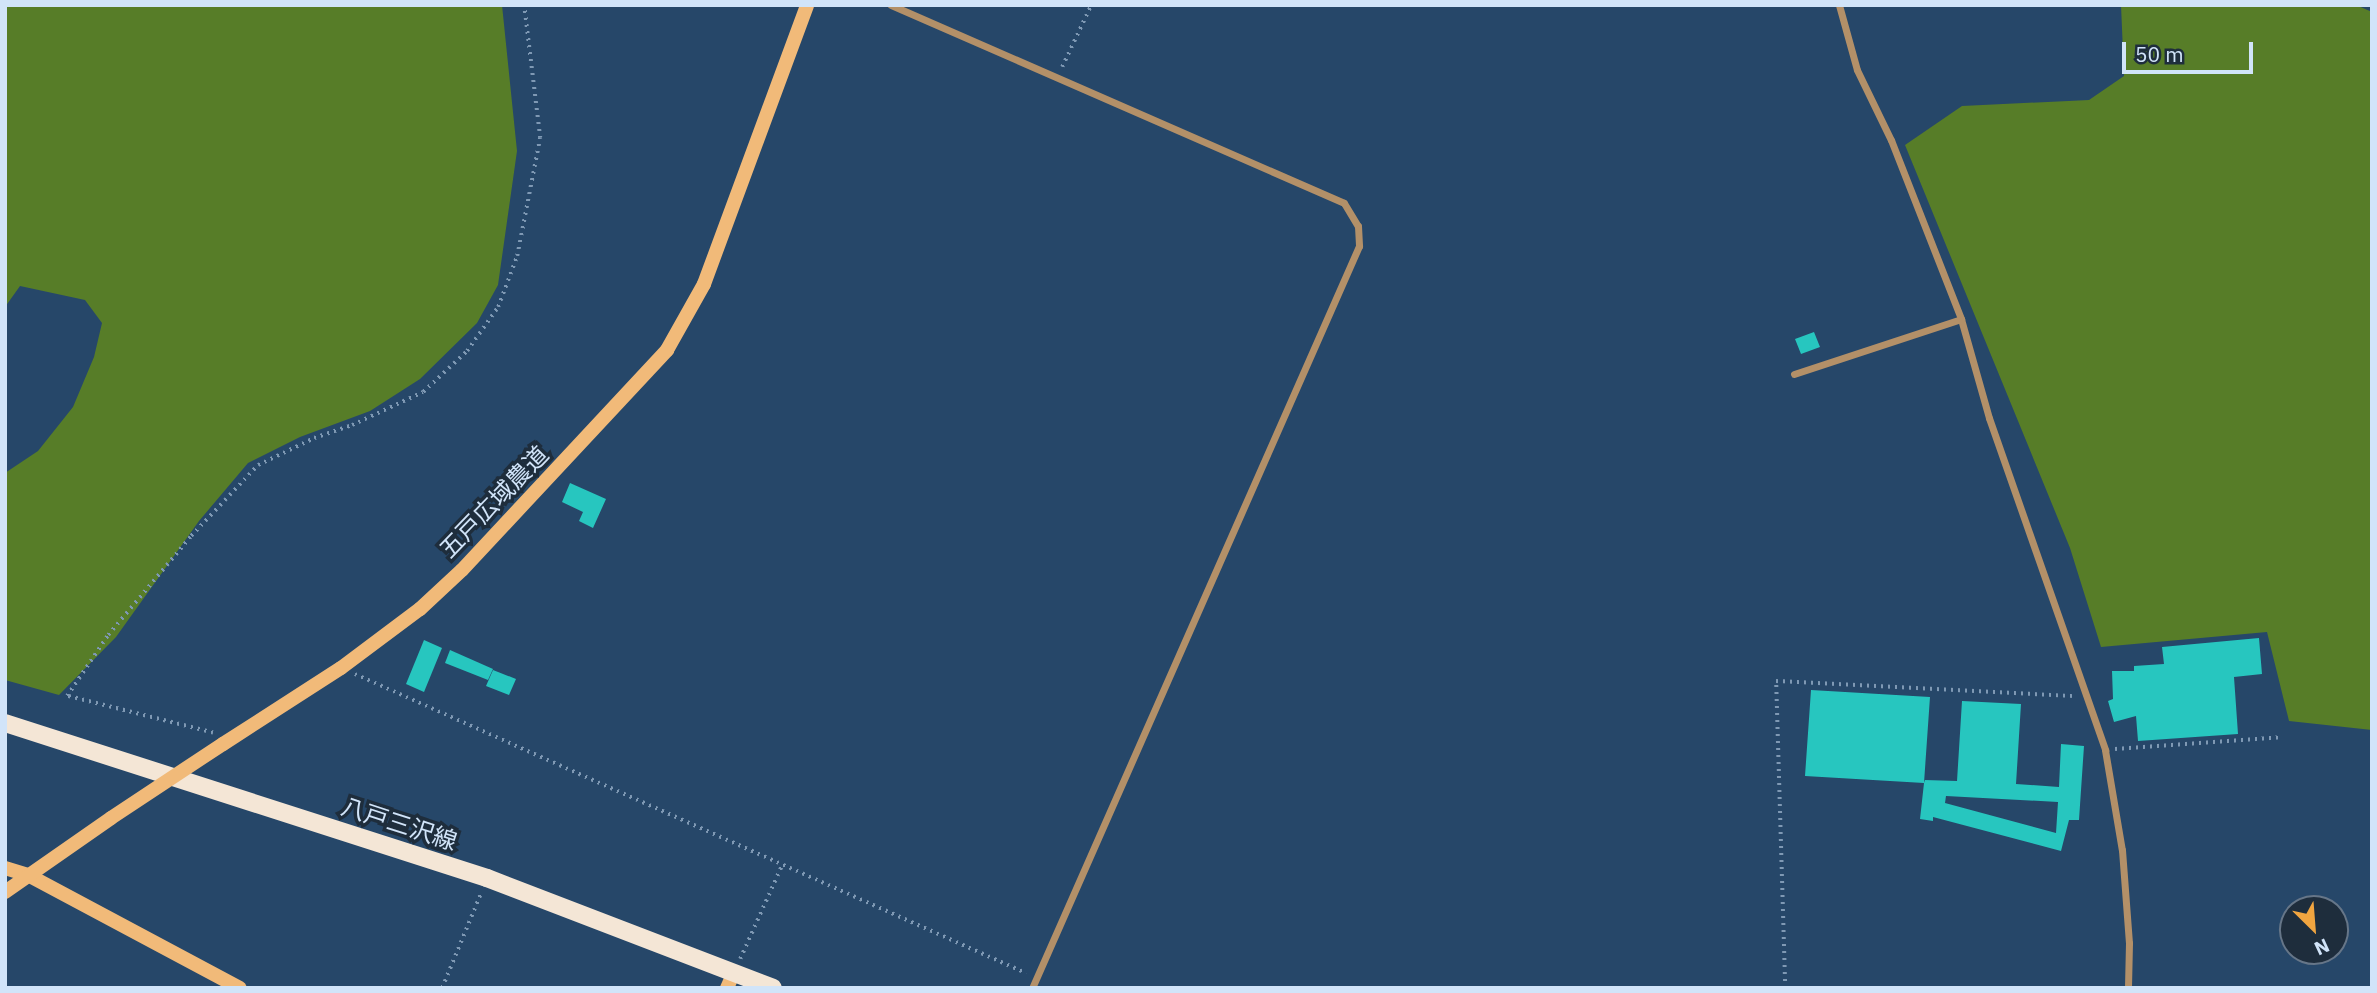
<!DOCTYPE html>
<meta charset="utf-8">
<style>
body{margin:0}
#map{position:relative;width:2377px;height:993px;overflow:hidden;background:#264769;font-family:"IBM Plex Sans","Noto Sans JP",sans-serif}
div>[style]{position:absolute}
.green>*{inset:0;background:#577d28}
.building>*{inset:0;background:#27c6bf}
.path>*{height:3.5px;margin-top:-1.75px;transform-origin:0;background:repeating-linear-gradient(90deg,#7f99b4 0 2px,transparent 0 7px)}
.street>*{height:7px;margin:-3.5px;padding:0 3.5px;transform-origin:3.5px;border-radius:3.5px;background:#b39068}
.secondary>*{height:14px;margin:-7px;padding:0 7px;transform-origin:7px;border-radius:7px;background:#f1ba79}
.primary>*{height:18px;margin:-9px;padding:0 9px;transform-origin:9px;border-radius:9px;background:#f4e6d6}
.secondary-bridge>*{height:14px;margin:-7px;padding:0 7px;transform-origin:7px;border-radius:7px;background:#f1ba79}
span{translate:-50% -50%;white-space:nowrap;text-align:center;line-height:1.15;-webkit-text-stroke:7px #1e2d3c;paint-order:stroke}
.street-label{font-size:24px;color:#d1e4f9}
.frame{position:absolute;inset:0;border:7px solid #d1e4f9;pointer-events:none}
.north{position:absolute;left:2279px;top:895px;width:70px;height:70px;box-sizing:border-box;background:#1e2d3c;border:2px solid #667688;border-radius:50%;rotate:155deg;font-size:19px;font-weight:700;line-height:28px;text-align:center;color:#d1e4f9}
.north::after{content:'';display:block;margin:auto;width:24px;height:32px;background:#f1a540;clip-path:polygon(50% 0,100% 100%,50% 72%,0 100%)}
.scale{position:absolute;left:2122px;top:42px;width:131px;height:32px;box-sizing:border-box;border:4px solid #d1e4f9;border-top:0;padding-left:9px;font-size:21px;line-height:24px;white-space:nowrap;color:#d1e4f9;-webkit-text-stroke:5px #1e2d3c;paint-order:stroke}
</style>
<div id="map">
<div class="green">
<i style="clip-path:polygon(5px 5px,502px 5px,517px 151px,498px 285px,477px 323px,420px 379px,370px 411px,300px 437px,248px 463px,199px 521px,116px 637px,59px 695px,5px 680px,5px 473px,38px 451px,73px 407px,94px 357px,102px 323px,85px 300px,20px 286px,5px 307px)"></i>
<i style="clip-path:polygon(2121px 5px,2356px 5px,2372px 12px,2372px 730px,2289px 721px,2267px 632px,2101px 647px,2070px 548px,1905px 145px,1962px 106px,2089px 100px,2124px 76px)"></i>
</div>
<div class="building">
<i style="clip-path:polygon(1814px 332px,1820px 347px,1801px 354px,1795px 339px)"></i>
<i style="clip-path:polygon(520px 461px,531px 471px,522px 482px,511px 472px)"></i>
<i style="clip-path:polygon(570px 483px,606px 499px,593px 528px,579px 521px,583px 512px,562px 502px)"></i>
<i style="clip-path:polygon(2259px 638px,2262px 674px,2234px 677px,2238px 734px,2138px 741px,2136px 716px,2114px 722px,2108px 701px,2113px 699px,2112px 671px,2134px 671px,2134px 666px,2164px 664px,2162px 647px)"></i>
<i style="clip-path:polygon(424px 640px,442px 648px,424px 692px,406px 684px)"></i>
<i style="clip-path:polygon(450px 650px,493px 669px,488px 680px,445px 663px)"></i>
<i style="clip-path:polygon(493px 670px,516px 679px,509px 695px,486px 686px)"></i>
<i style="clip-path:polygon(evenodd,1811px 690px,1930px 697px,1924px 783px,1925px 780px,1957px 781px,1962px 701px,2021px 704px,2016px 784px,2059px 787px,2061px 744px,2084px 746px,2079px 820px,2069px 820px,2061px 851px,1933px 817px,1933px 821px,1920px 819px,1924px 783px,1805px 776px,1811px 690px,1946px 796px,2058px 802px,2056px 833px,1945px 803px,1946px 796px)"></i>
</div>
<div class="path">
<i style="left:1062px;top:67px;width:68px;rotate:-64.9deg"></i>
<i style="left:355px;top:674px;width:735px;rotate:24.02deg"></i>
<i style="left:213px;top:733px;width:151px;rotate:-165.8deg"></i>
<i style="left:67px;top:696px;width:73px;rotate:-56.1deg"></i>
<i style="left:108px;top:635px;width:129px;rotate:-50deg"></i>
<i style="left:191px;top:536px;width:98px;rotate:-46.7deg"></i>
<i style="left:258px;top:465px;width:62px;rotate:-25.7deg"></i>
<i style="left:314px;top:438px;width:40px;rotate:-18.9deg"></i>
<i style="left:352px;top:425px;width:78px;rotate:-24.9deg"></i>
<i style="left:423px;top:392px;width:60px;rotate:-43deg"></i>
<i style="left:467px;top:351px;width:54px;rotate:-54.8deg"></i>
<i style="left:498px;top:307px;width:54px;rotate:-69.6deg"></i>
<i style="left:517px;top:256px;width:120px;rotate:-79deg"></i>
<i style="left:540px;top:138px;width:134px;rotate:-96.9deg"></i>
<i style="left:2115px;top:749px;width:166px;rotate:-4.1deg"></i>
<i style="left:740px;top:959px;width:103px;rotate:-65.9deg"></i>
<i style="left:442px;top:988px;width:103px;rotate:-67.7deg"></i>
<i style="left:1785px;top:988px;width:307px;rotate:-91.7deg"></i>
<i style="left:1776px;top:681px;width:299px;rotate:2.9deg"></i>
</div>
<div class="street">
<i style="left:891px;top:5px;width:494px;rotate:23.6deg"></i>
<i style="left:1344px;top:203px;width:27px;rotate:59deg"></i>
<i style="left:1358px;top:226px;width:20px;rotate:87deg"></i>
<i style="left:1359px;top:246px;width:811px;rotate:113.78deg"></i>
<i style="left:1839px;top:5px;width:67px;rotate:74.5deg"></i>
<i style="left:1857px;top:70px;width:78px;rotate:64.1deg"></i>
<i style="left:1891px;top:140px;width:192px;rotate:68.6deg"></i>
<i style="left:1961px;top:319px;width:103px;rotate:74.2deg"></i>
<i style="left:1989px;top:418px;width:352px;rotate:70.7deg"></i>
<i style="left:2105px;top:750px;width:101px;rotate:80.4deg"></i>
<i style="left:2122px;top:850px;width:93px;rotate:85.7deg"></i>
<i style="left:2129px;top:943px;width:45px;rotate:91.3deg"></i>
<i style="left:1794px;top:374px;width:176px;rotate:-18.2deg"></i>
</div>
<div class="secondary">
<i style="left:223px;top:744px;width:140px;rotate:-32.8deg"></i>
<i style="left:341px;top:668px;width:99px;rotate:-36.8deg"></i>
<i style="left:420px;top:609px;width:57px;rotate:-42.9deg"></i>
<i style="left:462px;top:570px;width:301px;rotate:-47deg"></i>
<i style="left:667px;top:350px;width:76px;rotate:-60.7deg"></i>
<i style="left:704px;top:284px;width:297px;rotate:-69.7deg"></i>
<i style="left:5px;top:868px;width:24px;rotate:17deg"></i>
<i style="left:28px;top:875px;width:240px;rotate:28.1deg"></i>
<i style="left:5px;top:892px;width:129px;rotate:-34.9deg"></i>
<i style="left:727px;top:988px;width:17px;rotate:-66deg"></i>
</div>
<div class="primary">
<i style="left:5px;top:723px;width:506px;rotate:17.83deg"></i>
<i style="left:487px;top:878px;width:306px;rotate:21deg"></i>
</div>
<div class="secondary-bridge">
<i style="left:111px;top:818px;width:134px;rotate:-33.5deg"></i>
</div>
<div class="street-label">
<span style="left:494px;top:502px;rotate:-46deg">五戸広域農道</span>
<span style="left:399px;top:824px;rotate:18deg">八戸三沢線</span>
</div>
<div class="frame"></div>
<div class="north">N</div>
<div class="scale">50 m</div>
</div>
